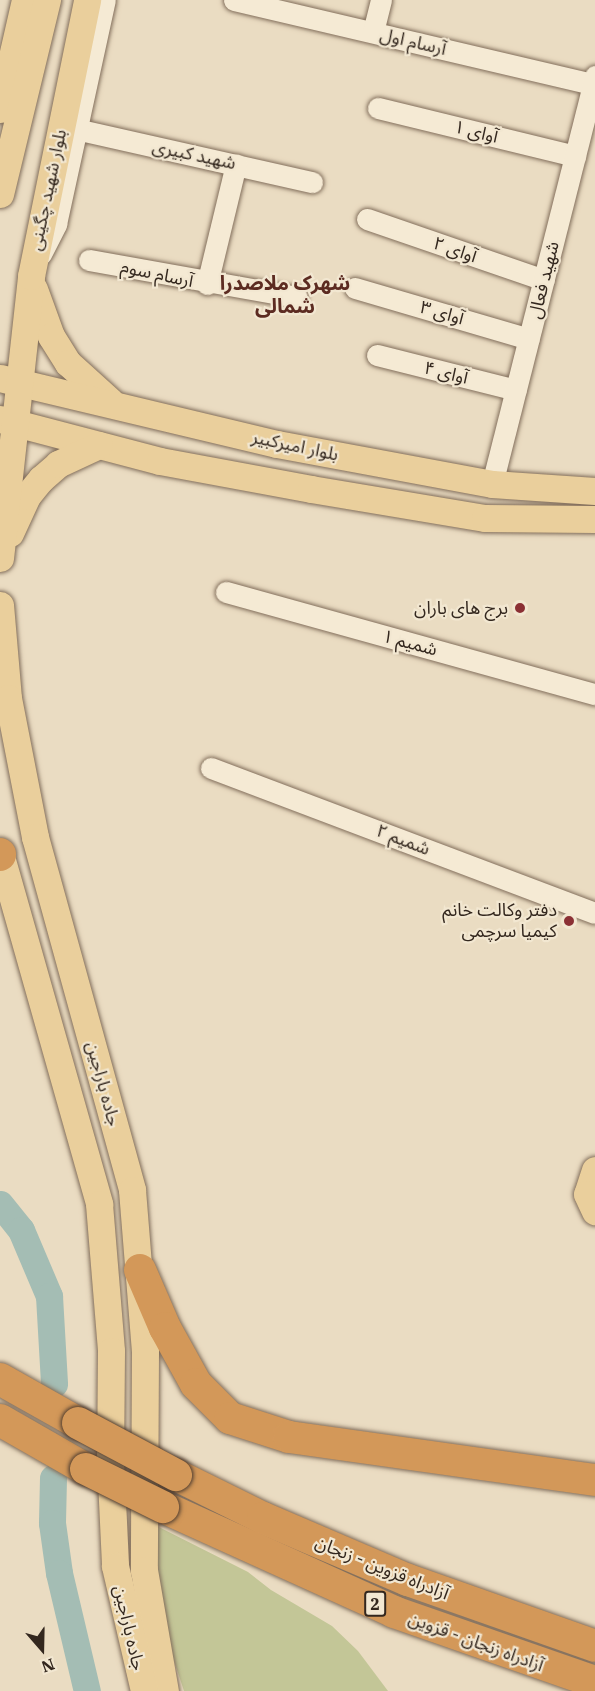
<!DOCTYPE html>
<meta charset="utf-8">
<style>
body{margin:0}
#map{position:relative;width:595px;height:1691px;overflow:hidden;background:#eadcc2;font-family:"IBM Plex Serif","Noto Sans Arabic",serif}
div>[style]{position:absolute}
.green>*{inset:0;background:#c3c697}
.river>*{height:27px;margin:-13.5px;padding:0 13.5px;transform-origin:13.5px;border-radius:13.5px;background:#a4bdb4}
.roads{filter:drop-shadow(0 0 2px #826e5b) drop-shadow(0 0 2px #826e5b)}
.minor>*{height:21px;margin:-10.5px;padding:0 10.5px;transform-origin:10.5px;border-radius:10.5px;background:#f5ead4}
.major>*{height:27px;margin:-13.5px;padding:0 13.5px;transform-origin:13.5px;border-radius:13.5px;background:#eacf9c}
.highway>*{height:32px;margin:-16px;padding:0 16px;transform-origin:16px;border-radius:16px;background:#d39859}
.bridges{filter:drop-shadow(0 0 2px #503d2f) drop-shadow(0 0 2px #503d2f)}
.highway-bridge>*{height:32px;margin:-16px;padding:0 16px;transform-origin:16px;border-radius:16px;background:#d39859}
.dots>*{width:16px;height:16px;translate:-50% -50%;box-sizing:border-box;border:3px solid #f2e7d1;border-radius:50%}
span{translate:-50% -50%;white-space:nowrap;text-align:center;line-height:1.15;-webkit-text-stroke:4.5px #f2e7d1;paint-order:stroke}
.shield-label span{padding:2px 4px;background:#f2e7d1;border:2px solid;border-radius:4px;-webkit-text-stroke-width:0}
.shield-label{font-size:16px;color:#33271e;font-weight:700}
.street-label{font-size:18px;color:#33271e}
.poi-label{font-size:18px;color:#33271e}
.right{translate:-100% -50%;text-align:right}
.neighbourhood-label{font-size:20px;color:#5c2b21;font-weight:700}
.north{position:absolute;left:12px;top:1619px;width:60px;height:60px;-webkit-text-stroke:4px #f2e7d1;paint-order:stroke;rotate:160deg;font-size:16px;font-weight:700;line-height:24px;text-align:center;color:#33271e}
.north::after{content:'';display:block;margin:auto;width:21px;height:27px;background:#33271e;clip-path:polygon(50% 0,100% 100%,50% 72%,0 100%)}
</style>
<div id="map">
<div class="green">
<i style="clip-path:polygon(143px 1519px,248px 1572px,271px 1590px,332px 1626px,358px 1651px,388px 1691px,184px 1691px,144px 1570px)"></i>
</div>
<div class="river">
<i style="left:0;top:1204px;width:33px;rotate:51deg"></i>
<i style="left:21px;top:1230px;width:72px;rotate:67deg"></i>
<i style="left:49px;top:1296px;width:88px;rotate:86.7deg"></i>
<i style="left:53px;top:1478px;width:45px;rotate:91.3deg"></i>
<i style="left:52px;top:1523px;width:50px;rotate:82deg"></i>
<i style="left:59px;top:1573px;width:121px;rotate:76.7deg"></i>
</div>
<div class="roads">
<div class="minor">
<i style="left:234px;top:0;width:369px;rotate:13.2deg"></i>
<i style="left:373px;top:32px;width:33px;rotate:-76deg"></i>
<i style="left:378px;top:108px;width:203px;rotate:13.7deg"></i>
<i style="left:76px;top:129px;width:242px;rotate:12.7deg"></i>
<i style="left:367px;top:219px;width:187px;rotate:19deg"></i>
<i style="left:41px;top:254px;width:34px;rotate:-63deg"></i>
<i style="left:56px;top:224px;width:229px;rotate:-77.7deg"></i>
<i style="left:89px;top:260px;width:211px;rotate:10.1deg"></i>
<i style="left:207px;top:284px;width:123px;rotate:-76.4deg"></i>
<i style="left:355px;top:288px;width:181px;rotate:16.3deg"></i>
<i style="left:377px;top:355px;width:143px;rotate:14.1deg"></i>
<i style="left:492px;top:484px;width:421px;rotate:-75.8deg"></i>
<i style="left:226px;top:592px;width:383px;rotate:15.5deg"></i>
<i style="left:211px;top:768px;width:410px;rotate:20.7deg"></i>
</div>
<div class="major">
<i style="left:0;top:109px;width:112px;rotate:-77.1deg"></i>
<i style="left:0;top:194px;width:200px;rotate:-76.4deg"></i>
<i style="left:34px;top:289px;width:50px;rotate:70.1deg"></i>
<i style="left:51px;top:336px;width:32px;rotate:58deg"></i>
<i style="left:68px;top:363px;width:57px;rotate:42.1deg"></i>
<i style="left:0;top:378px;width:285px;rotate:13.4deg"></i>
<i style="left:277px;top:444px;width:219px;rotate:10.5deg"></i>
<i style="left:492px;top:484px;width:103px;rotate:3.9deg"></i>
<i style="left:0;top:419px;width:165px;rotate:14.7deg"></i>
<i style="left:160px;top:461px;width:154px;rotate:10.5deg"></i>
<i style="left:311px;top:489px;width:176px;rotate:9.5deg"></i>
<i style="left:485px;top:518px;width:110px;rotate:0.5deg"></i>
<i style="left:10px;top:533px;width:41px;rotate:-65.3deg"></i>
<i style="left:27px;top:496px;width:22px;rotate:-51deg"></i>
<i style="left:41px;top:479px;width:23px;rotate:-41deg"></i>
<i style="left:58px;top:464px;width:45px;rotate:-24.9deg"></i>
<i style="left:0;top:558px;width:284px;rotate:-83.7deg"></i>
<i style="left:31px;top:276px;width:282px;rotate:-78.5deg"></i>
<i style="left:0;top:605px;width:93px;rotate:85.1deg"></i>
<i style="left:8px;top:698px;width:142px;rotate:79deg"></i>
<i style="left:35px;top:837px;width:366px;rotate:74.6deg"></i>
<i style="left:132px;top:1190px;width:162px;rotate:85.4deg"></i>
<i style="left:145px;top:1351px;width:219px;rotate:90.3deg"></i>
<i style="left:144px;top:1570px;width:123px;rotate:80.2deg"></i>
<i style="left:0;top:853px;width:365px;rotate:74.2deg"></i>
<i style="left:99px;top:1204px;width:147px;rotate:85.3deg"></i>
<i style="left:111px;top:1351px;width:107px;rotate:90.5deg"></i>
<i style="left:110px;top:1458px;width:108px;rotate:87.3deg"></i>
<i style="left:115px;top:1566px;width:128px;rotate:76.9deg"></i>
<i style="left:595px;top:1170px;width:25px;rotate:108deg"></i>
<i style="left:587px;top:1194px;width:19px;rotate:65deg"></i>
</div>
<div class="highway">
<i style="left:0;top:855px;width:1px;rotate:-90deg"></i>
<i style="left:140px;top:1270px;width:63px;rotate:66.7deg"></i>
<i style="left:165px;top:1328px;width:64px;rotate:61deg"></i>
<i style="left:196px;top:1384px;width:48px;rotate:45deg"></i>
<i style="left:230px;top:1418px;width:62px;rotate:17.9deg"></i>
<i style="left:289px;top:1437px;width:309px;rotate:8deg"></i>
<i style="left:0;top:1379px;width:90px;rotate:29.4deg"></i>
<i style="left:0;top:1420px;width:99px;rotate:29.7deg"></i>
<i style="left:176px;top:1475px;width:97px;rotate:26.3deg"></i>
<i style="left:263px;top:1518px;width:158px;rotate:23.2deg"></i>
<i style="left:408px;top:1580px;width:198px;rotate:19.4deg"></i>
<i style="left:163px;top:1507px;width:254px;rotate:24.4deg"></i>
<i style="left:394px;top:1612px;width:213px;rotate:19.2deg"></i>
</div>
</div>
<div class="bridges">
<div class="highway-bridge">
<i style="left:78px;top:1423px;width:111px;rotate:28deg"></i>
<i style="left:86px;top:1469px;width:86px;rotate:26.3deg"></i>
</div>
</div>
<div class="dots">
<i style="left:520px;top:608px;background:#8b3034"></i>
<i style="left:569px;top:921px;background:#8b3034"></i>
</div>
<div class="shield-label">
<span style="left:375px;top:1604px">2</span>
</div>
<div class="street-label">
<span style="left:413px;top:42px;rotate:13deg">آرسام اول</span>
<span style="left:476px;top:132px;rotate:14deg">آوای ۱</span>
<span style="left:194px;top:155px;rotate:12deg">شهید کبیری</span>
<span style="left:48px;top:190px;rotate:-78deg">بلوار شهید چگینی</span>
<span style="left:455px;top:250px;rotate:19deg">آوای ۲</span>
<span style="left:157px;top:274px;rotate:12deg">آرسام سوم</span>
<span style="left:544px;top:280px;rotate:-76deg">شهید فعال</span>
<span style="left:442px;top:313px;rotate:16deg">آوای ۳</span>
<span style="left:446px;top:373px;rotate:14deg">آوای ۴</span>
<span style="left:295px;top:446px;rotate:12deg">بلوار امیرکبیر</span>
<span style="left:410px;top:643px;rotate:15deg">شمیم ۱</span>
<span style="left:403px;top:840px;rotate:21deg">شمیم ۲</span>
<span style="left:103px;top:1084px;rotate:75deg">جاده باراجین</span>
<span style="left:382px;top:1568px;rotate:22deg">آزادراه قزوین - زنجان</span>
<span style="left:129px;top:1628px;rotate:77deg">جاده باراجین</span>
<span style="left:476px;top:1642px;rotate:20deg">آزادراه زنجان - قزوین</span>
</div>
<div class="poi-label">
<span class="right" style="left:508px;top:608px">برج های باران</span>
<span class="right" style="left:557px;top:921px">دفتر وکالت خانم<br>کیمیا سرچمی</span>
</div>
<div class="neighbourhood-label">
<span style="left:285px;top:294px">شهرک ملاصدرا<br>شمالی</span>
</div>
<div class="north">N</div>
</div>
